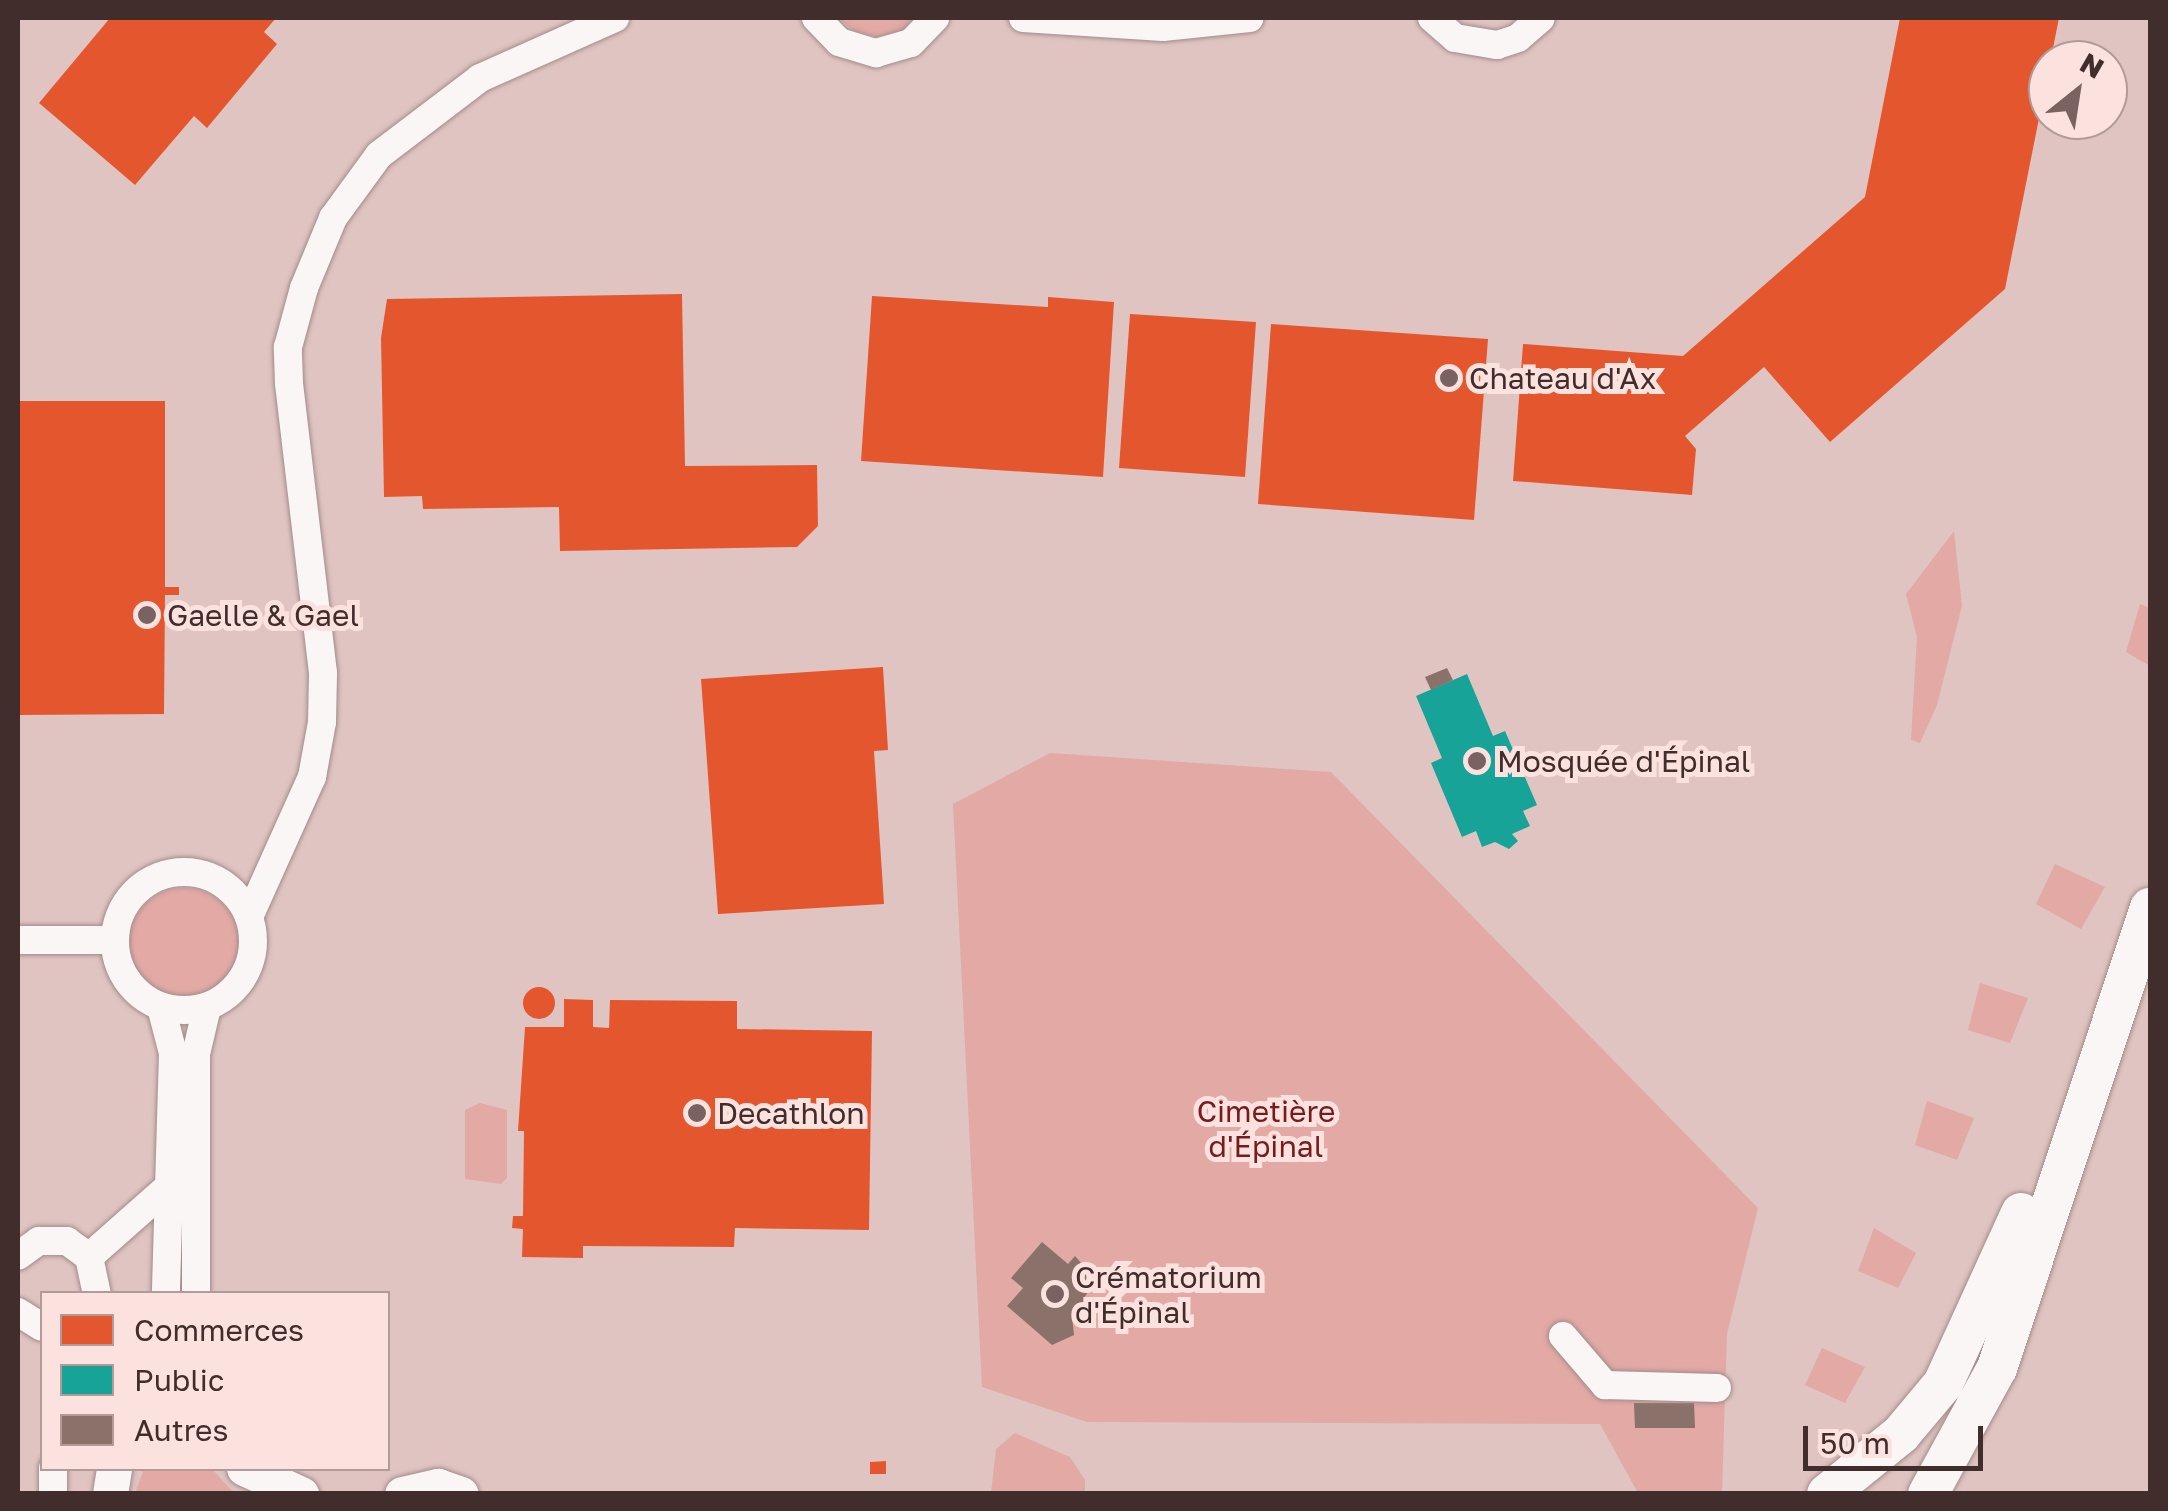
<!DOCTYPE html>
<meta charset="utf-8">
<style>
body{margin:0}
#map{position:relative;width:2168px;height:1511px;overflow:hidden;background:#e0c4c2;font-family:"Golos Text",sans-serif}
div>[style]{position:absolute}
.green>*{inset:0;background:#e2a9a5}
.round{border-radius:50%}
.shops>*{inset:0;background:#e4572e}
.public>*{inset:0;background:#17a398}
.building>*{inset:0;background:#8a7169}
.roads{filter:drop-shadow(0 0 2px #a18c8a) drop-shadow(0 0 2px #a18c8a)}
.minor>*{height:28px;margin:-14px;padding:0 14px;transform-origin:14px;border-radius:14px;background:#faf6f6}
.minor>.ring{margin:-14px;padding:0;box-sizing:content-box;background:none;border:28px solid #faf6f6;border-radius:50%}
.major>*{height:35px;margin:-17.5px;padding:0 17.5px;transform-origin:17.5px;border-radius:17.5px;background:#faf6f6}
.highway>*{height:40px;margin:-20px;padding:0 20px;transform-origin:20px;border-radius:20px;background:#faf6f6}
.dots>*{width:28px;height:28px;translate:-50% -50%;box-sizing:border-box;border:5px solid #fce2df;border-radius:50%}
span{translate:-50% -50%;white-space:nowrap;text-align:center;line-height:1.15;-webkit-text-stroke:10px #fce2df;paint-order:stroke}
.poi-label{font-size:30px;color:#412d2b}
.left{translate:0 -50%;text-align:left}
.park-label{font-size:30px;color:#771c1e}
.frame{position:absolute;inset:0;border:20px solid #412d2b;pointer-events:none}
.legend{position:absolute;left:40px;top:1291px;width:350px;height:180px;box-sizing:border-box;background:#fce2df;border:2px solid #b19a97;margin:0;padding:12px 18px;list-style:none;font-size:30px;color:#412d2b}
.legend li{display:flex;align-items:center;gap:20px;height:50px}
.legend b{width:50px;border:2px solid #b19a97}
.north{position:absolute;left:2028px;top:40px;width:100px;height:100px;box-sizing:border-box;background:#fce2df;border:2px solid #b19a97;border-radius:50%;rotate:30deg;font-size:28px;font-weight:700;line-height:40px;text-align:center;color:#412d2b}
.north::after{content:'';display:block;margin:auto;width:35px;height:45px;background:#796260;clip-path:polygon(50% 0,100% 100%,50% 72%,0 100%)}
.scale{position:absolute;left:1803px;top:1426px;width:180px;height:45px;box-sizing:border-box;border:5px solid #412d2b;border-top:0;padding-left:12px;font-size:30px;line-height:35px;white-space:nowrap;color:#412d2b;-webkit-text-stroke:8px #fce2df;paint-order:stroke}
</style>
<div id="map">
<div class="green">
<i style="clip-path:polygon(838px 18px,916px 18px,901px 31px,877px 37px,854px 31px)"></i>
<i style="clip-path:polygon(1954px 531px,1962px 606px,1937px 705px,1920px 743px,1911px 740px,1917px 637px,1906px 594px)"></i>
<i style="clip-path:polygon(2140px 604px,2150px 608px,2150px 666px,2126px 652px)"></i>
<i style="clip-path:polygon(1050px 753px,1331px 772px,1758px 1208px,1727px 1334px,1722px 1493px,1638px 1493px,1600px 1424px,1087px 1422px,982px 1387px,953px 804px)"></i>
<i style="clip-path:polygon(2055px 864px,2105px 887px,2081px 929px,2036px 904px)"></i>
<i class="round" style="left:129px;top:888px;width:110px;height:110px"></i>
<i style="clip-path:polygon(1980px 983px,2028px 998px,2010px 1043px,1968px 1030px)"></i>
<i style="clip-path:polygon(1927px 1101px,1974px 1118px,1957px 1160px,1915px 1145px)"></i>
<i style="clip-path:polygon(480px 1103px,507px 1110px,507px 1178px,501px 1184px,465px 1179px,465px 1110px)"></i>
<i style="clip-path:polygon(1874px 1228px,1916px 1253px,1898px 1288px,1858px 1271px)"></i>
<i style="clip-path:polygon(1822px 1348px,1865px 1367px,1845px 1403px,1805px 1385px)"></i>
<i style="clip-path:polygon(1015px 1433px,1070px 1457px,1085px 1480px,1085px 1493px,991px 1493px,996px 1449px)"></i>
<i style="clip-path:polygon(144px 1469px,212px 1469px,234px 1493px,135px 1493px)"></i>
</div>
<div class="shops">
<i style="clip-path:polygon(110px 18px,276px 18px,264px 32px,277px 44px,207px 128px,194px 116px,135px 185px,39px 103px)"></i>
<i style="clip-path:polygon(1900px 18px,2059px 18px,2005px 289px,1830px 442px,1764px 367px,1685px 436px,1696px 449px,1692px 495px,1513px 481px,1523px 344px,1683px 356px,1865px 197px)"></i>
<i style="clip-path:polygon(682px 294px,685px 466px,817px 465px,818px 526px,797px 547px,560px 551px,559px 507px,423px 509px,422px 496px,384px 497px,381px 338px,387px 299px)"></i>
<i style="clip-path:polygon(872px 296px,1048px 307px,1048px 297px,1114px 302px,1103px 477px,861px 461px)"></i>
<i style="clip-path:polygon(1130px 314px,1256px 322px,1245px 477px,1119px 468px)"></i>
<i style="clip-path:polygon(1271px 324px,1488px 339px,1474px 520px,1258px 504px)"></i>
<i style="clip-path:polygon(18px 401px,165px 401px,165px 587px,179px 587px,179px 595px,165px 595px,164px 714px,18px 715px)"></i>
<i style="clip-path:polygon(883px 667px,888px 750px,874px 751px,884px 904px,718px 914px,701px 679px)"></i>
<i class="round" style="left:523px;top:987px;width:32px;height:32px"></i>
<i style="clip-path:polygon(564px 999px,593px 1000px,593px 1027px,609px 1028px,610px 1000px,737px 1001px,737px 1029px,872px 1031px,869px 1230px,735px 1228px,734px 1247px,583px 1246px,583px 1258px,522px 1257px,523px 1229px,512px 1228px,513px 1216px,523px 1216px,524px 1131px,518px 1131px,525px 1027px,564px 1027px)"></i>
<i style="clip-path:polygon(886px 1461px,886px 1474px,870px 1474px,870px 1462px)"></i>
</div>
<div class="public">
<i style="clip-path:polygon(1467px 674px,1493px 736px,1505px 731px,1537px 805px,1523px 811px,1530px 826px,1512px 834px,1518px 841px,1509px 849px,1495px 842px,1482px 847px,1476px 831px,1462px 837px,1431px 763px,1442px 758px,1416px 696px)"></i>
</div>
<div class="building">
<i style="clip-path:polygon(1447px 668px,1453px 680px,1431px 690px,1425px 677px)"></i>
<i style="clip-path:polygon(1042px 1242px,1068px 1264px,1075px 1256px,1096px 1280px,1084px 1298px,1085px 1315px,1072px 1316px,1074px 1335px,1052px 1345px,1007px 1306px,1023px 1288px,1011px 1278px)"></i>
<i style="clip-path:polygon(1634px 1403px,1694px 1403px,1695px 1428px,1635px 1428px)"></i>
</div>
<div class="roads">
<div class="minor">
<i style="left:816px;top:18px;width:33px;rotate:46deg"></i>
<i style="left:839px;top:42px;width:39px;rotate:17deg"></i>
<i style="left:876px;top:53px;width:36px;rotate:-16deg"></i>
<i style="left:911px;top:43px;width:35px;rotate:-46deg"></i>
<i style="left:1023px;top:18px;width:140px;rotate:3.7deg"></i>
<i style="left:1163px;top:27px;width:87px;rotate:-5.9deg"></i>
<i style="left:1432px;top:18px;width:30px;rotate:41deg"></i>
<i style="left:1455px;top:38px;width:43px;rotate:9.5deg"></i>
<i style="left:1497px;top:45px;width:22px;rotate:-18deg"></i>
<i style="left:1518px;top:38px;width:30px;rotate:-41deg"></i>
<i class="ring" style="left:115px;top:872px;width:110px;height:110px"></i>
<i style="left:249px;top:917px;width:154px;rotate:-65.8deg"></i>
<i style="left:312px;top:777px;width:56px;rotate:-79.7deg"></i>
<i style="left:322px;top:722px;width:49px;rotate:-88.8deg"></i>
<i style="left:323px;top:673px;width:292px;rotate:-96.7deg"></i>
<i style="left:289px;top:383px;width:36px;rotate:-92deg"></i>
<i style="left:288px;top:347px;width:61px;rotate:-74.8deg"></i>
<i style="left:304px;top:288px;width:76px;rotate:-67.5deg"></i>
<i style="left:333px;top:218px;width:78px;rotate:-53.9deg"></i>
<i style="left:379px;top:155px;width:127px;rotate:-37.3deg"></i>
<i style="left:480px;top:78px;width:148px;rotate:-24deg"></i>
<i style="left:18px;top:940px;width:96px"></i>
<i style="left:161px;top:1007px;width:48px;rotate:75.4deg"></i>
<i style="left:173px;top:1053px;width:241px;rotate:91.7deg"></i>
<i style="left:18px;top:1256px;width:26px;rotate:-36deg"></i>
<i style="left:39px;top:1241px;width:28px"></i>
<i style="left:67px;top:1241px;width:27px;rotate:36deg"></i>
<i style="left:89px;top:1257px;width:38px;rotate:78deg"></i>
<i style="left:89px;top:1257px;width:106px;rotate:-41.5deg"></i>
<i style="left:196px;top:1294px;width:240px;rotate:-90deg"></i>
<i style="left:196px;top:1054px;width:48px;rotate:-76.8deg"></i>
<i style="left:18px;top:1312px;width:28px;rotate:32deg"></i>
<i style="left:1563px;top:1336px;width:65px;rotate:49.4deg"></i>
<i style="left:1605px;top:1385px;width:112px;rotate:1.5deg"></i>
<i style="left:53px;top:1490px;width:22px;rotate:-90deg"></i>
</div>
<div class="major">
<i style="left:244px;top:1468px;width:63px;rotate:24.5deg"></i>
<i style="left:110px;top:1494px;width:26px;rotate:-81deg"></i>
<i style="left:402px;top:1494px;width:37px;rotate:-13deg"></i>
<i style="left:438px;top:1486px;width:24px;rotate:19deg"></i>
</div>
<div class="highway">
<i style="left:1827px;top:1494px;width:95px;rotate:-39deg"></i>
<i style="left:1901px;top:1434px;width:65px;rotate:-50deg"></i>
<i style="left:1943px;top:1384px;width:188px;rotate:-65.5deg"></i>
<i style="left:1928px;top:1494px;width:144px;rotate:-61.3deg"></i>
<i style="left:1997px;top:1368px;width:485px;rotate:-71.6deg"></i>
</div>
</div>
<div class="dots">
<i style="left:1449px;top:378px;background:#796260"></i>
<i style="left:147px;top:615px;background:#796260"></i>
<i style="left:1477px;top:761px;background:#796260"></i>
<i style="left:697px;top:1113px;background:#796260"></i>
<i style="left:1055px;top:1294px;background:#796260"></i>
</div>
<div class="poi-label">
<span class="left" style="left:1469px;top:378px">Chateau d'Ax</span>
<span class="left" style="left:167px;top:615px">Gaelle &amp; Gael</span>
<span class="left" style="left:1497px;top:761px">Mosquée d'Épinal</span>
<span class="left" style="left:717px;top:1113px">Decathlon</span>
<span class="left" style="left:1075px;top:1294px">Crématorium<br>d'Épinal</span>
</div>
<div class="park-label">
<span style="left:1266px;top:1128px">Cimetière<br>d'Épinal</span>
</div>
<div class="frame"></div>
<ul class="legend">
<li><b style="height:28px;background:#e4572e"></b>Commerces</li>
<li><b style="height:28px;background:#17a398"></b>Public</li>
<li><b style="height:28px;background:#8a7169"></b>Autres</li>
</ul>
<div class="north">N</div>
<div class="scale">50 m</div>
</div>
